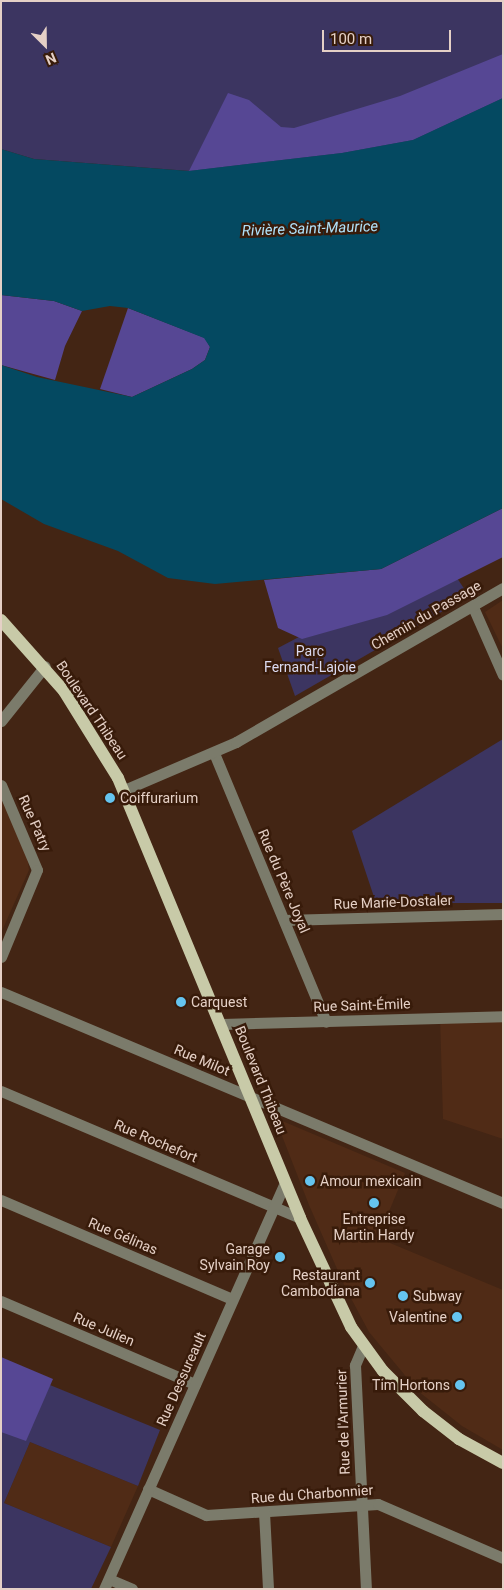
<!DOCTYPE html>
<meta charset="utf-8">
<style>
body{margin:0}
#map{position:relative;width:504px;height:1590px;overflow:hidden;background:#432514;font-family:Roboto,sans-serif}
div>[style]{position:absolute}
.built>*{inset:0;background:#502b16}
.green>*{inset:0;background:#3c3561}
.forest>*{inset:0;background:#564794}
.water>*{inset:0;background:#044961}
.minor>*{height:11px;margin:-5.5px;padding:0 5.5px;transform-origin:5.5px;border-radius:5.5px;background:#7b7b6b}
.major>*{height:12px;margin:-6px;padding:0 6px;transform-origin:6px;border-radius:6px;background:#c8caa8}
.dots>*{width:14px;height:14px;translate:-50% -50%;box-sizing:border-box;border:2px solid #381b0a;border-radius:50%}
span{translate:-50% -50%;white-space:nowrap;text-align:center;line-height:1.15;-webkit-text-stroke:5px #381b0a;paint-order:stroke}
.street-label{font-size:14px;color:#e5d0c6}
.park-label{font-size:14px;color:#dcdbf1}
.poi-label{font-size:14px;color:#e5d0c6}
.left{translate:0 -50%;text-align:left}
.right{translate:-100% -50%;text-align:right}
.water-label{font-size:15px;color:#afe0f8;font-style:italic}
.frame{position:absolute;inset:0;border:2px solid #e5d0c6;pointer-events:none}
.north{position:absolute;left:20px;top:20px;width:50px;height:50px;-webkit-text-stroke:4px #381b0a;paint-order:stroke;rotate:157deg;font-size:14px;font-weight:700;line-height:20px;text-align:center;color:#e5d0c6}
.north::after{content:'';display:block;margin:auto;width:18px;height:22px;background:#e5d0c6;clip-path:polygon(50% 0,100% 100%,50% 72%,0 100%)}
.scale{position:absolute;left:322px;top:30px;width:129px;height:22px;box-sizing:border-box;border:2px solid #e5d0c6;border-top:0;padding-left:6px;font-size:15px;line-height:18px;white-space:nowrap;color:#e5d0c6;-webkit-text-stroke:4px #381b0a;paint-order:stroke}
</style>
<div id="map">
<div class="built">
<i style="clip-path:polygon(503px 600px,503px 649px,485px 612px)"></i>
<i style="clip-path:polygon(1px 799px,26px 848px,29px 870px,1px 933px)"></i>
<i style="clip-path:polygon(503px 1014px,503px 1139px,443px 1119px,440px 1016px)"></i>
<i style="clip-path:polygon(280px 1120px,405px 1173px,378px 1238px,503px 1290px,503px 1450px,462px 1426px,418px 1391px,369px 1332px,345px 1287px,309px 1205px,277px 1123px)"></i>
<i style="clip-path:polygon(30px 1442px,138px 1486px,111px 1547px,4px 1503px)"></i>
</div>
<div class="green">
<i style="clip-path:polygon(1px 1px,503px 1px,503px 264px,189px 171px,34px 159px,1px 149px)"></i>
<i style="clip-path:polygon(445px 560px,469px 596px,295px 696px,278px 648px)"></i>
<i style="clip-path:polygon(503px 739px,503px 903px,376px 903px,352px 831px)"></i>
<i style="clip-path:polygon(1px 1365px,160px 1430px,138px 1486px,30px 1442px,4px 1503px,111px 1547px,91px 1589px,1px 1589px)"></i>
</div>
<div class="forest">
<i style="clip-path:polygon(503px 54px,503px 98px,413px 140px,342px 153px,189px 171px,228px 93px,249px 100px,281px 127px,294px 128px,400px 96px)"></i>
<i style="clip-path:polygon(1px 295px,54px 301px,82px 311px,65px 346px,55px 380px,1px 365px)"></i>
<i style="clip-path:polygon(128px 308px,205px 338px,210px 347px,205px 360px,192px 369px,132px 397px,100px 389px)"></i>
<i style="clip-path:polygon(503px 508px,503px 557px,387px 615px,302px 639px,278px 628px,264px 580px,381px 569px)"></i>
<i style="clip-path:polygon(1px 1357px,53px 1379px,26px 1441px,1px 1432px)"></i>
</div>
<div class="water">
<i style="clip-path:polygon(503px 98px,503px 508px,381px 569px,215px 584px,168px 578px,118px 551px,44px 524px,1px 499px,1px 365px,37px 377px,132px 397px,192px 369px,205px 360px,210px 347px,204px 338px,128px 308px,110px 306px,82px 311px,54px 301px,1px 295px,1px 149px,34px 159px,189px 171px,342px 153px,413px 140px)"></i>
</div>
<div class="minor">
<i style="left:473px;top:607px;width:74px;rotate:66.2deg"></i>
<i style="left:1px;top:721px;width:70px;rotate:-51.3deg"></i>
<i style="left:214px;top:753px;width:291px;rotate:67.4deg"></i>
<i style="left:1px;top:785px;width:92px;rotate:67deg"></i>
<i style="left:37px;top:870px;width:94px;rotate:112.5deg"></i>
<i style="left:124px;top:790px;width:122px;rotate:-23.2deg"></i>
<i style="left:236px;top:742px;width:308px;rotate:-30deg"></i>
<i style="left:284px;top:920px;width:219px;rotate:-1.6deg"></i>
<i style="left:1px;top:992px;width:545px;rotate:22.8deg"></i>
<i style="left:222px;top:1024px;width:281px;rotate:-1.6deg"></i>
<i style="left:1px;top:1091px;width:325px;rotate:23deg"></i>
<i style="left:1px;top:1200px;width:251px;rotate:23.2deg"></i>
<i style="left:1px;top:1301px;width:211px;rotate:23.2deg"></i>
<i style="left:363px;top:1346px;width:21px;rotate:113deg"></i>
<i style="left:355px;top:1365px;width:224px;rotate:87.2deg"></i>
<i style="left:148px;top:1489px;width:64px;rotate:24.1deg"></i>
<i style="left:206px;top:1515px;width:172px;rotate:-3.7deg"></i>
<i style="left:378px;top:1504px;width:136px;rotate:23.4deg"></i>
<i style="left:264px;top:1512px;width:77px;rotate:87deg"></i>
<i style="left:109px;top:1579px;width:25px;rotate:23deg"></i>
<i style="left:104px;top:1589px;width:445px;rotate:-66deg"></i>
</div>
<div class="major">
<i style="left:1px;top:620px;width:95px;rotate:48.4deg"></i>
<i style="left:64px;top:691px;width:102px;rotate:58.2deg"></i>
<i style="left:118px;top:778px;width:476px;rotate:67.5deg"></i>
<i style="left:300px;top:1218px;width:120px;rotate:64.9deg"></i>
<i style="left:351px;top:1327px;width:54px;rotate:54deg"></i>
<i style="left:383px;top:1371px;width:57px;rotate:45deg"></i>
<i style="left:423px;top:1411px;width:46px;rotate:37.9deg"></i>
<i style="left:459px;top:1439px;width:50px;rotate:28.6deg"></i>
</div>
<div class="dots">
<i style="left:110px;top:798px;background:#65c4ef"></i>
<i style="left:181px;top:1002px;background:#65c4ef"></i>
<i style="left:310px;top:1181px;background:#65c4ef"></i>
<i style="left:374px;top:1203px;background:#65c4ef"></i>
<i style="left:280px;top:1257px;background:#65c4ef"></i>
<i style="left:370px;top:1283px;background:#65c4ef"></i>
<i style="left:403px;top:1296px;background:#65c4ef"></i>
<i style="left:457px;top:1317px;background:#65c4ef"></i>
<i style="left:460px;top:1385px;background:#65c4ef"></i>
</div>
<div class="street-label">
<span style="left:426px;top:615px;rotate:-30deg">Chemin du Passage</span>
<span style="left:92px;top:710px;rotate:56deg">Boulevard Thibeau</span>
<span style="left:35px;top:823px;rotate:66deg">Rue Patry</span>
<span style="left:284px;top:881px;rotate:67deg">Rue du Père Joyal</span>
<span style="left:393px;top:902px;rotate:-2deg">Rue Marie-Dostaler</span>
<span style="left:362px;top:1005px;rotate:-2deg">Rue Saint-Émile</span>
<span style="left:202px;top:1060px;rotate:23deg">Rue Milot</span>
<span style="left:261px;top:1080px;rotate:68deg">Boulevard Thibeau</span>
<span style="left:156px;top:1141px;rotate:23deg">Rue Rochefort</span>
<span style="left:123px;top:1236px;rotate:23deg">Rue Gélinas</span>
<span style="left:104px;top:1329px;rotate:23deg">Rue Julien</span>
<span style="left:181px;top:1379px;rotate:-66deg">Rue Dessureault</span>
<span style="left:343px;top:1422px;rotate:-92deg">Rue de l'Armurier</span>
<span style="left:312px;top:1494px;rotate:-4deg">Rue du Charbonnier</span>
</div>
<div class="park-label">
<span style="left:310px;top:659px">Parc<br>Fernand-Lajoie</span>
</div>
<div class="poi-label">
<span class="left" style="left:120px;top:798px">Coiffurarium</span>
<span class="left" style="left:191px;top:1002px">Carquest</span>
<span class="left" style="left:320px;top:1181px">Amour mexicain</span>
<span style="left:374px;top:1227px">Entreprise<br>Martin Hardy</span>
<span class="right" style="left:270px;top:1257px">Garage<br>Sylvain Roy</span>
<span class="right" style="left:360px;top:1283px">Restaurant<br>Cambodiana</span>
<span class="left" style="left:413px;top:1296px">Subway</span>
<span class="right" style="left:447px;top:1317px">Valentine</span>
<span class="right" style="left:450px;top:1385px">Tim Hortons</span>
</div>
<div class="water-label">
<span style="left:310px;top:229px;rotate:-2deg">Rivière Saint-Maurice</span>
</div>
<div class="frame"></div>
<div class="north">N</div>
<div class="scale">100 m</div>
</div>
